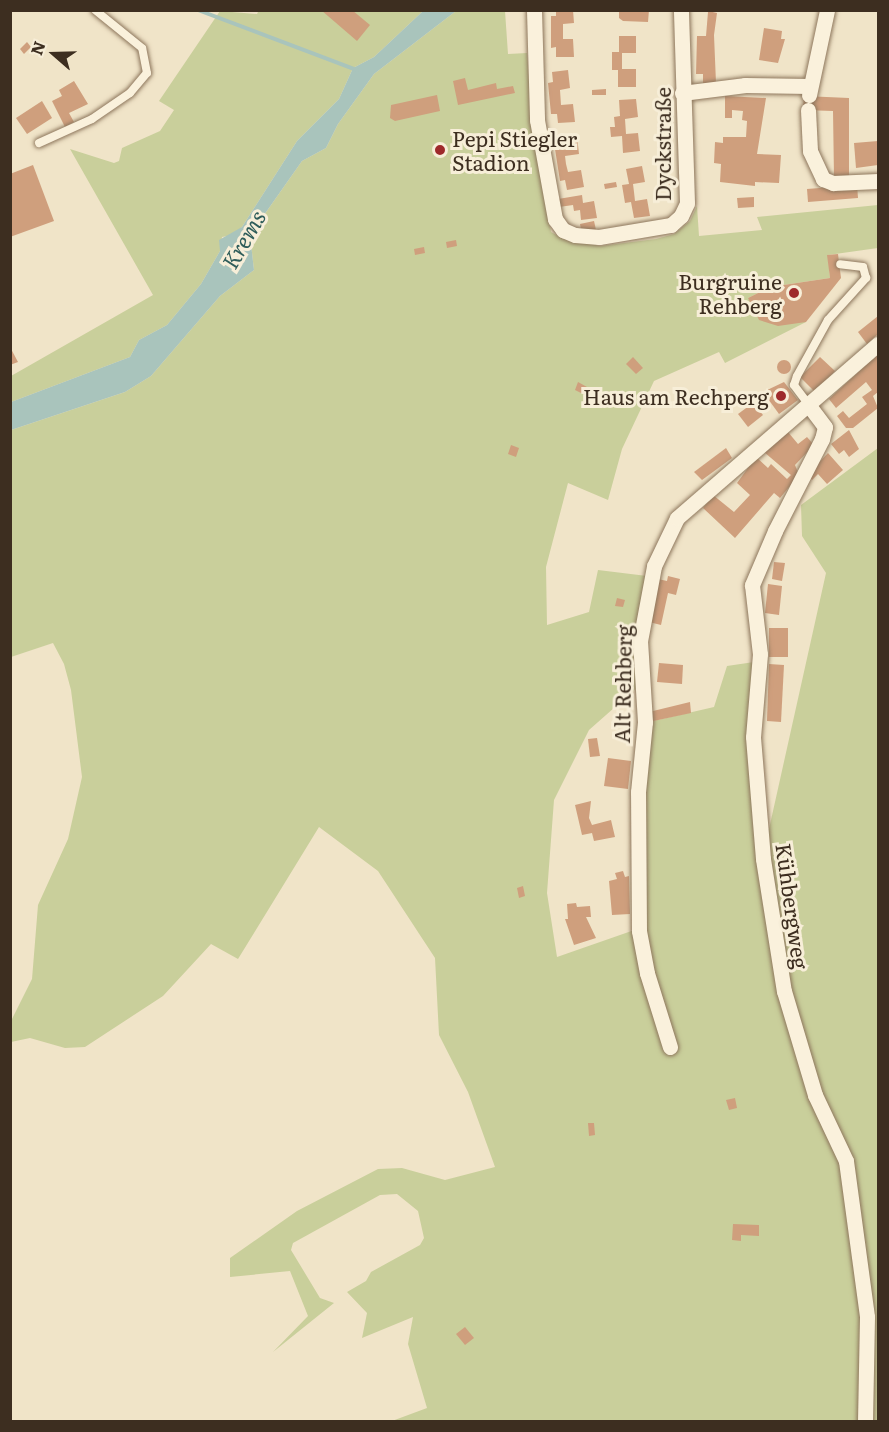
<!DOCTYPE html>
<meta charset="utf-8">
<style>
body{margin:0}
#map{position:relative;width:889px;height:1432px;overflow:hidden;background:#f0e4c8;font-family:Literata,serif}
div>[style]{position:absolute}
.green>*{inset:0;background:#c9cf9b}
.water>*{inset:0;background:#a9c4bc}
.stream>*{height:4px;margin:-2px;padding:0 2px;transform-origin:2px;border-radius:2px;background:#a9c4bc}
.building>*{inset:0;background:#cf9f7d}
.round{border-radius:50%}
.roads{filter:drop-shadow(0 0 2px #8d765c) drop-shadow(0 0 2px #8d765c)}
.lane>*{height:8px;margin:-4px;padding:0 4px;transform-origin:4px;border-radius:4px;background:#faf1dc}
.street>*{height:15px;margin:-7.5px;padding:0 7.5px;transform-origin:7.5px;border-radius:7.5px;background:#faf1dc}
.dots>*{width:16px;height:16px;translate:-50% -50%;box-sizing:border-box;border:3px solid #f7eed8;border-radius:50%}
span{translate:-50% -50%;white-space:nowrap;text-align:center;line-height:1.15;-webkit-text-stroke:6px #f7eed8;paint-order:stroke}
.poi-label{font-size:21px;color:#3d2e20}
.left{translate:0 -50%;text-align:left}
.right{translate:-100% -50%;text-align:right}
.street-label{font-size:21px;color:#3d2e20}
.water-label{font-size:22px;color:#2f5d5a;font-style:italic}
.frame{position:absolute;inset:0;border:12px solid #3d2e20;pointer-events:none}
.north{position:absolute;left:24px;top:24px;width:60px;height:60px;-webkit-text-stroke:4px #f7eed8;paint-order:stroke;rotate:290deg;font-size:16px;font-weight:700;line-height:24px;text-align:center;color:#3d2e20}
.north::after{content:'';display:block;margin:auto;width:21px;height:27px;background:#3d2e20;clip-path:polygon(50% 0,100% 100%,50% 72%,0 100%)}
</style>
<div id="map">
<div class="green">
<i style="clip-path:polygon(259px 10px,423px 11px,374px 57px,353px 68px,339px 99px,297px 141px,242px 227px,233px 235px,222px 237px,220px 251px,201px 284px,167px 325px,139px 340px,130px 357px,11px 402px,11px 376px,153px 295px,70px 149px,114px 163px,119px 161px,122px 148px,160px 131px,174px 110px,159px 101px,220px 11px,257px 14px)"></i>
<i style="clip-path:polygon(456px 11px,505px 11px,508px 54px,527px 53px,533px 121px,551px 232px,560px 237px,600px 246px,656px 239px,674px 234px,690px 221px,697px 206px,699px 236px,762px 230px,757px 217px,878px 205px,878px 248px,828px 255px,830px 278px,770px 287px,748px 298px,806px 322px,725px 363px,719px 352px,654px 381px,622px 449px,608px 500px,568px 483px,546px 567px,547px 625px,589px 612px,598px 570px,647px 576px,640px 685px,589px 730px,554px 800px,547px 893px,557px 957px,643px 927px,641px 839px,649px 722px,714px 707px,727px 666px,754px 662px,755px 830px,769px 829px,826px 573px,802px 536px,801px 505px,878px 448px,878px 1421px,392px 1421px,427px 1408px,408px 1344px,413px 1317px,362px 1338px,367px 1313px,347px 1292px,366px 1281px,371px 1272px,420px 1245px,424px 1238px,418px 1211px,397px 1194px,380px 1195px,293px 1243px,291px 1250px,320px 1298px,334px 1303px,273px 1352px,308px 1316px,290px 1271px,230px 1277px,230px 1258px,297px 1211px,378px 1169px,402px 1168px,445px 1180px,495px 1167px,468px 1092px,439px 1035px,435px 958px,378px 871px,319px 827px,238px 959px,211px 944px,163px 996px,85px 1047px,65px 1048px,30px 1038px,11px 1042px,10px 1023px,32px 979px,38px 905px,68px 839px,82px 777px,71px 690px,64px 664px,53px 643px,11px 657px,11px 430px,125px 392px,151px 376px,220px 296px,254px 270px,250px 235px,302px 161px,326px 148px,338px 124px,374px 74px)"></i>
</div>
<div class="water">
<i style="clip-path:polygon(423px 11px,456px 11px,374px 74px,338px 124px,326px 148px,302px 161px,250px 235px,254px 270px,220px 296px,151px 376px,125px 392px,11px 430px,11px 402px,130px 357px,139px 340px,167px 325px,201px 284px,220px 251px,219px 240px,242px 227px,297px 141px,339px 99px,353px 68px,374px 57px)"></i>
</div>
<div class="stream">
<i style="left:198px;top:10px;width:170px;rotate:20.7deg"></i>
</div>
<div class="building">
<i style="clip-path:polygon(321px 10px,352px 10px,370px 25px,357px 41px)"></i>
<i style="clip-path:polygon(556px 10px,573px 10px,574px 23px,563px 24px,563px 39px,573px 39px,574px 57px,556px 57px,556px 47px,551px 48px,551px 16px,556px 16px)"></i>
<i style="clip-path:polygon(619px 10px,649px 10px,648px 22px,623px 21px,619px 18px)"></i>
<i style="clip-path:polygon(704px 10px,717px 13px,714px 35px,716px 83px,703px 83px,703px 74px,696px 74px,697px 36px,706px 36px,708px 12px)"></i>
<i style="clip-path:polygon(764px 28px,782px 31px,781px 39px,785px 39px,778px 63px,759px 60px)"></i>
<i style="clip-path:polygon(619px 36px,636px 36px,636px 53px,622px 53px,622px 69px,636px 69px,636px 87px,618px 87px,618px 70px,612px 70px,612px 52px,619px 52px)"></i>
<i style="clip-path:polygon(27px 42px,31px 47px,24px 54px,20px 49px)"></i>
<i style="clip-path:polygon(568px 70px,570px 88px,560px 90px,561px 105px,573px 104px,575px 122px,558px 123px,557px 114px,551px 114px,548px 83px,553px 82px,552px 72px)"></i>
<i style="clip-path:polygon(465px 78px,468px 90px,496px 83px,497px 89px,513px 86px,515px 93px,458px 105px,453px 81px)"></i>
<i style="clip-path:polygon(74px 81px,88px 104px,69px 113px,74px 122px,65px 127px,52px 101px,62px 96px,59px 90px)"></i>
<i style="clip-path:polygon(606px 89px,606px 95px,592px 95px,592px 90px)"></i>
<i style="clip-path:polygon(437px 95px,440px 111px,395px 121px,390px 118px,391px 105px)"></i>
<i style="clip-path:polygon(725px 96px,766px 98px,757px 154px,781px 155px,779px 183px,755px 182px,755px 186px,720px 182px,721px 164px,714px 163px,715px 142px,723px 143px,723px 137px,746px 137px,747px 121px,742px 120px,743px 111px,732px 110px,732px 118px,725px 118px)"></i>
<i style="clip-path:polygon(804px 96px,849px 98px,849px 177px,834px 178px,833px 111px,803px 110px)"></i>
<i style="clip-path:polygon(636px 99px,638px 117px,625px 119px,626px 134px,638px 133px,640px 151px,623px 153px,622px 136px,611px 137px,610px 127px,615px 127px,614px 117px,620px 116px,619px 100px)"></i>
<i style="clip-path:polygon(42px 101px,52px 118px,27px 134px,16px 118px)"></i>
<i style="clip-path:polygon(577px 136px,579px 154px,565px 156px,566px 164px,568px 172px,581px 170px,584px 187px,567px 190px,565px 180px,560px 181px,555px 149px,560px 148px,559px 139px)"></i>
<i style="clip-path:polygon(878px 141px,878px 165px,856px 168px,854px 143px)"></i>
<i style="clip-path:polygon(33px 165px,54px 221px,10px 237px,10px 174px)"></i>
<i style="clip-path:polygon(642px 166px,645px 182px,633px 184px,634px 192px,635px 201px,647px 199px,650px 216px,634px 218px,631px 202px,625px 203px,622px 185px,629px 184px,626px 169px)"></i>
<i style="clip-path:polygon(672px 180px,673px 186px,662px 187px,661px 182px)"></i>
<i style="clip-path:polygon(616px 182px,617px 187px,605px 189px,604px 184px)"></i>
<i style="clip-path:polygon(857px 185px,858px 198px,808px 202px,807px 189px)"></i>
<i style="clip-path:polygon(582px 195px,583px 203px,594px 201px,597px 218px,581px 220px,580px 210px,574px 211px,573px 205px,559px 207px,558px 199px)"></i>
<i style="clip-path:polygon(754px 197px,754px 207px,738px 208px,737px 198px)"></i>
<i style="clip-path:polygon(594px 221px,596px 230px,581px 229px,580px 224px)"></i>
<i style="clip-path:polygon(456px 240px,457px 246px,447px 248px,446px 242px)"></i>
<i style="clip-path:polygon(424px 247px,425px 253px,415px 255px,414px 249px)"></i>
<i style="clip-path:polygon(838px 254px,841px 278px,806px 322px,778px 326px,759px 320px,748px 298px,770px 287px,830px 278px,827px 255px)"></i>
<i style="clip-path:polygon(878px 316px,878px 334px,867px 344px,858px 332px)"></i>
<i style="clip-path:polygon(10px 347px,18px 362px,10px 365px)"></i>
<i style="clip-path:polygon(878px 354px,878px 392px,873px 396px,878px 408px,853px 428px,846px 428px,837px 416px,843px 411px,849px 418px,867px 404px,862px 397px,872px 390px,866px 382px,836px 408px,829px 399px)"></i>
<i style="clip-path:polygon(633px 357px,643px 368px,636px 374px,626px 364px)"></i>
<i style="clip-path:polygon(820px 357px,835px 371px,815px 392px,800px 377px)"></i>
<i class="round" style="left:777px;top:360px;width:14px;height:14px"></i>
<i style="clip-path:polygon(578px 382px,587px 387px,583px 394px,575px 390px)"></i>
<i style="clip-path:polygon(784px 382px,798px 400px,779px 414px,763px 392px)"></i>
<i style="clip-path:polygon(753px 403px,763px 415px,748px 427px,738px 414px)"></i>
<i style="clip-path:polygon(849px 430px,859px 449px,849px 457px,844px 450px,839px 454px,831px 444px)"></i>
<i style="clip-path:polygon(788px 432px,798px 444px,807px 437px,814px 445px,795px 465px,799px 475px,780px 498px,774px 493px,735px 538px,703px 508px,713px 495px,734px 512px,750px 495px,737px 483px,756px 457px,768px 468px,771px 464px,787px 479px,791px 475px,764px 452px)"></i>
<i style="clip-path:polygon(511px 445px,519px 448px,516px 457px,508px 454px)"></i>
<i style="clip-path:polygon(726px 448px,732px 458px,702px 480px,694px 472px)"></i>
<i style="clip-path:polygon(828px 453px,843px 470px,827px 484px,818px 474px,812px 480px,808px 474px)"></i>
<i style="clip-path:polygon(774px 562px,785px 563px,782px 581px,772px 579px)"></i>
<i style="clip-path:polygon(668px 576px,680px 579px,676px 595px,668px 593px,661px 625px,649px 622px,658px 579px,667px 581px)"></i>
<i style="clip-path:polygon(768px 584px,782px 586px,779px 615px,765px 613px)"></i>
<i style="clip-path:polygon(617px 598px,625px 600px,623px 607px,615px 606px)"></i>
<i style="clip-path:polygon(769px 628px,788px 628px,788px 657px,769px 657px)"></i>
<i style="clip-path:polygon(659px 663px,683px 665px,682px 684px,657px 682px)"></i>
<i style="clip-path:polygon(769px 664px,784px 665px,781px 722px,767px 721px)"></i>
<i style="clip-path:polygon(690px 702px,691px 713px,649px 722px,649px 712px)"></i>
<i style="clip-path:polygon(597px 738px,600px 756px,590px 757px,588px 739px)"></i>
<i style="clip-path:polygon(608px 758px,631px 761px,628px 789px,604px 786px)"></i>
<i style="clip-path:polygon(591px 801px,589px 818px,592px 825px,611px 820px,615px 837px,594px 841px,592px 833px,582px 835px,575px 805px)"></i>
<i style="clip-path:polygon(623px 871px,625px 877px,629px 876px,630px 914px,612px 915px,609px 881px,617px 879px,615px 873px)"></i>
<i style="clip-path:polygon(523px 886px,525px 896px,519px 898px,517px 888px)"></i>
<i style="clip-path:polygon(576px 903px,577px 907px,590px 906px,591px 917px,586px 917px,596px 938px,574px 945px,565px 919px,568px 919px,567px 904px)"></i>
<i style="clip-path:polygon(735px 1098px,737px 1108px,729px 1110px,726px 1100px)"></i>
<i style="clip-path:polygon(588px 1123px,594px 1123px,595px 1135px,589px 1136px)"></i>
<i style="clip-path:polygon(733px 1224px,759px 1225px,759px 1236px,741px 1235px,741px 1241px,732px 1240px)"></i>
<i style="clip-path:polygon(465px 1327px,474px 1338px,465px 1345px,456px 1334px)"></i>
</div>
<div class="roads">
<div class="lane">
<i style="left:39px;top:143px;width:58px;rotate:-24.4deg"></i>
<i style="left:92px;top:119px;width:46px;rotate:-34.4deg"></i>
<i style="left:130px;top:93px;width:26px;rotate:-50deg"></i>
<i style="left:147px;top:73px;width:25px;rotate:-101deg"></i>
<i style="left:142px;top:48px;width:60px;rotate:-141deg"></i>
<i style="left:809px;top:405px;width:25px;rotate:-127deg"></i>
<i style="left:794px;top:385px;width:9px;rotate:-72deg"></i>
<i style="left:797px;top:376px;width:64px;rotate:-61deg"></i>
<i style="left:828px;top:320px;width:57px;rotate:-47.9deg"></i>
<i style="left:866px;top:278px;width:11px;rotate:-105deg"></i>
<i style="left:863px;top:267px;width:23px;rotate:-173deg"></i>
</div>
<div class="street">
<i style="left:534px;top:10px;width:110px;rotate:88.4deg"></i>
<i style="left:537px;top:120px;width:101px;rotate:79.7deg"></i>
<i style="left:555px;top:219px;width:14px;rotate:54deg"></i>
<i style="left:563px;top:230px;width:13px;rotate:23deg"></i>
<i style="left:575px;top:235px;width:24px;rotate:5deg"></i>
<i style="left:599px;top:237px;width:73px;rotate:-9.5deg"></i>
<i style="left:671px;top:225px;width:13px;rotate:-42deg"></i>
<i style="left:681px;top:216px;width:14px;rotate:-65deg"></i>
<i style="left:687px;top:203px;width:193px;rotate:-91.8deg"></i>
<i style="left:682px;top:93px;width:64px;rotate:-7.2deg"></i>
<i style="left:745px;top:85px;width:64px;rotate:0.9deg"></i>
<i style="left:809px;top:95px;width:87px;rotate:-78deg"></i>
<i style="left:808px;top:110px;width:41px;rotate:87.2deg"></i>
<i style="left:810px;top:151px;width:31px;rotate:65deg"></i>
<i style="left:823px;top:179px;width:11px;rotate:22deg"></i>
<i style="left:833px;top:183px;width:45px;rotate:-2.5deg"></i>
<i style="left:810px;top:407px;width:25px;rotate:53deg"></i>
<i style="left:825px;top:427px;width:12px;rotate:104deg"></i>
<i style="left:822px;top:439px;width:103px;rotate:117.1deg"></i>
<i style="left:775px;top:531px;width:59px;rotate:113.1deg"></i>
<i style="left:752px;top:585px;width:69px;rotate:83.4deg"></i>
<i style="left:760px;top:654px;width:83px;rotate:94.8deg"></i>
<i style="left:753px;top:737px;width:122px;rotate:85.3deg"></i>
<i style="left:763px;top:859px;width:134px;rotate:81deg"></i>
<i style="left:784px;top:991px;width:109px;rotate:73.4deg"></i>
<i style="left:815px;top:1095px;width:73px;rotate:64.8deg"></i>
<i style="left:846px;top:1161px;width:157px;rotate:82.3deg"></i>
<i style="left:867px;top:1317px;width:105px;rotate:91.1deg"></i>
<i style="left:670px;top:1047px;width:77px;rotate:-107.3deg"></i>
<i style="left:647px;top:973px;width:43px;rotate:-100.8deg"></i>
<i style="left:639px;top:931px;width:139px;rotate:-90.4deg"></i>
<i style="left:638px;top:792px;width:70px;rotate:-84.3deg"></i>
<i style="left:645px;top:722px;width:81px;rotate:-93.5deg"></i>
<i style="left:640px;top:641px;width:76px;rotate:-79.4deg"></i>
<i style="left:654px;top:566px;width:53px;rotate:-64.4deg"></i>
<i style="left:677px;top:518px;width:266px;rotate:-40.9deg"></i>
</div>
</div>
<div class="dots">
<i style="left:440px;top:150px;background:#9e2a2b"></i>
<i style="left:794px;top:293px;background:#9e2a2b"></i>
<i style="left:781px;top:396px;background:#9e2a2b"></i>
</div>
<div class="poi-label">
<span class="left" style="left:452px;top:150px">Pepi Stiegler<br>Stadion</span>
<span class="right" style="left:782px;top:293px">Burgruine<br>Rehberg</span>
<span class="right" style="left:769px;top:396px">Haus am Rechperg</span>
</div>
<div class="street-label">
<span style="left:662px;top:144px;rotate:-90deg">Dyckstraße</span>
<span style="left:622px;top:684px;rotate:-89deg">Alt Rehberg</span>
<span style="left:793px;top:906px;rotate:82deg">Kühbergweg</span>
</div>
<div class="water-label">
<span style="left:243px;top:239px;rotate:-60deg">Krems</span>
</div>
<div class="frame"></div>
<div class="north">N</div>
</div>
